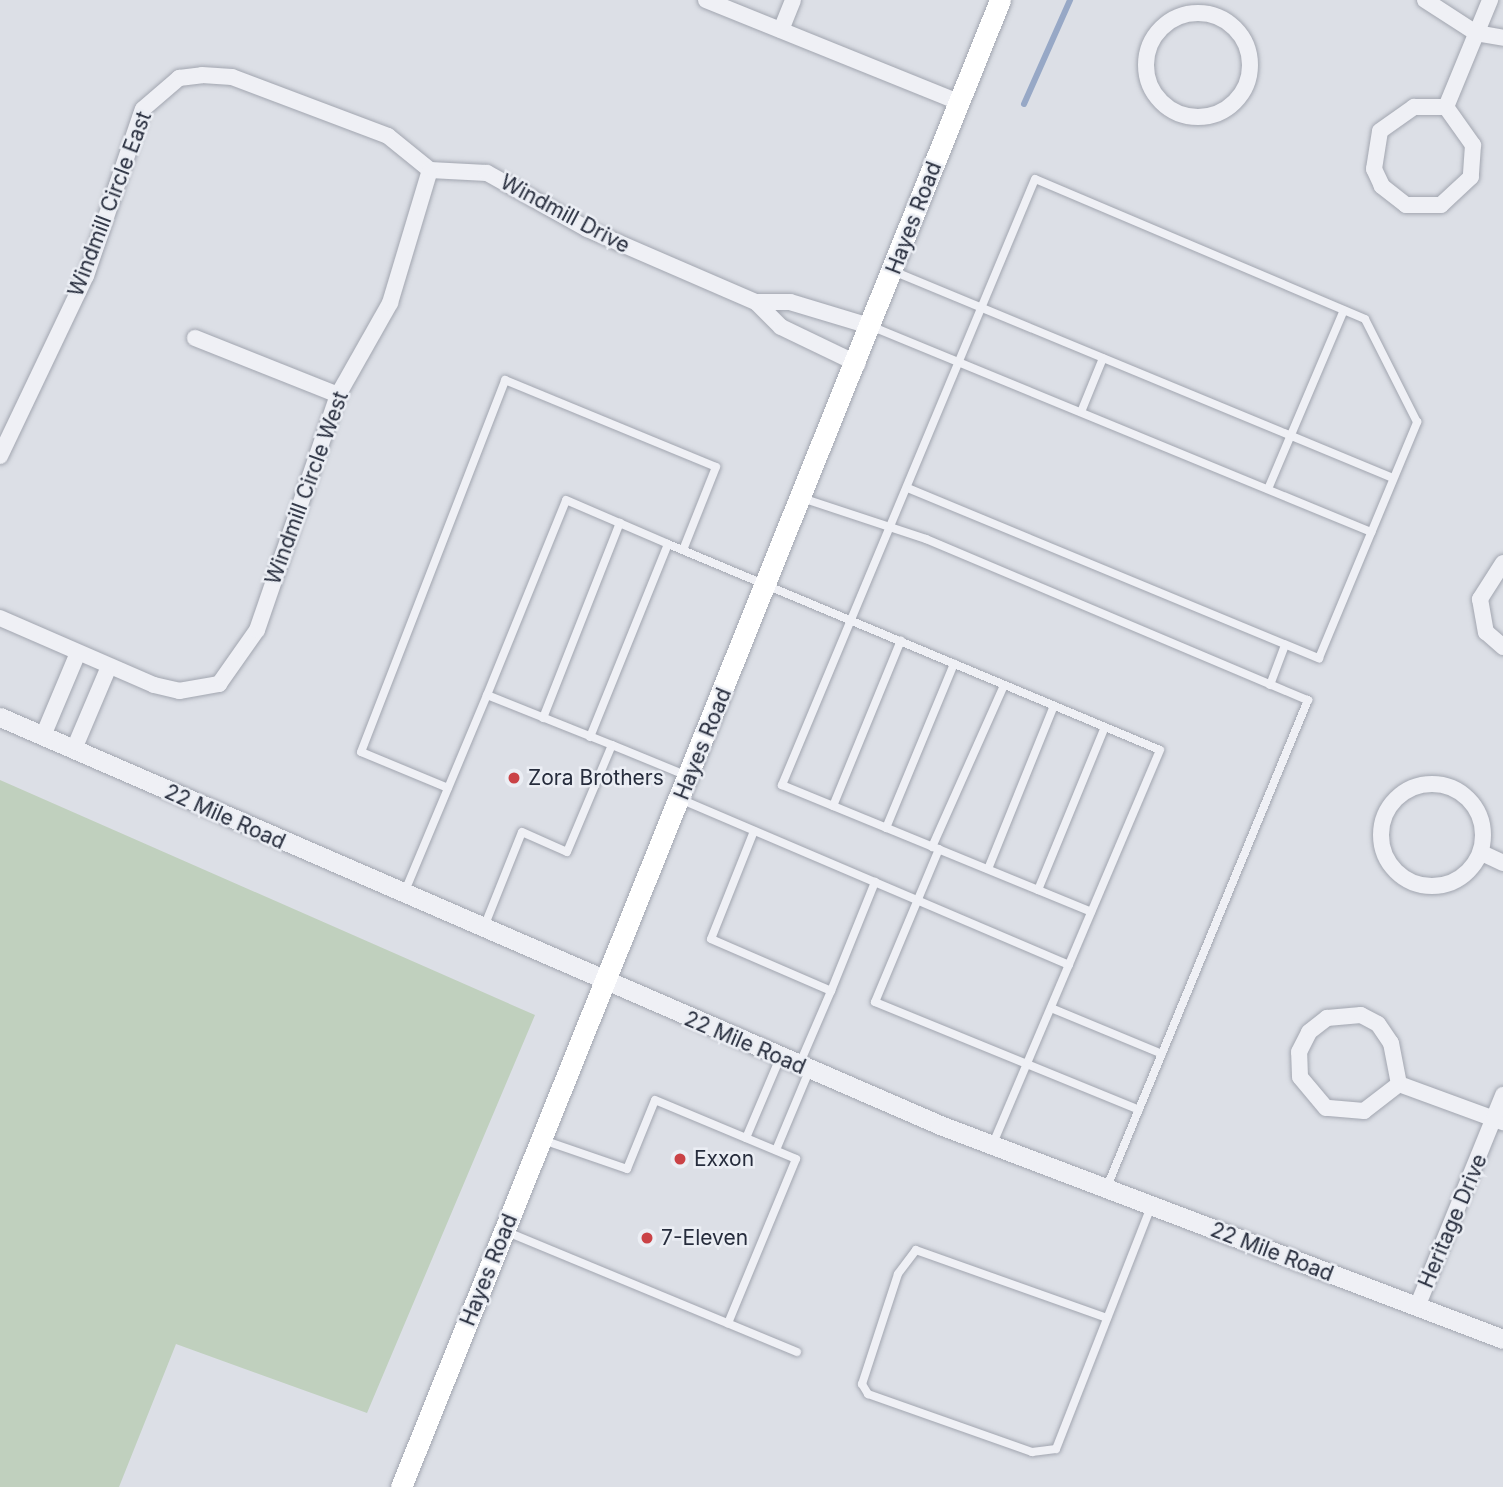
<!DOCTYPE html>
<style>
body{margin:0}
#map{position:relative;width:1503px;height:1487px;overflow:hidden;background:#dcdfe6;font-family:Inter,sans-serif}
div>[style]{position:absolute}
.green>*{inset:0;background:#c0d0be}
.stream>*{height:6px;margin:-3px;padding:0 3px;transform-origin:3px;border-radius:3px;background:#97a8c6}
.roads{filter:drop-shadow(0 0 2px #a2a6b0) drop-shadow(0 0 2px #a2a6b0)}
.service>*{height:8px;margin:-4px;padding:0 4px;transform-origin:4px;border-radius:4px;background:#eff0f5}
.minor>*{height:16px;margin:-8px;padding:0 8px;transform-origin:8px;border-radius:8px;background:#eff0f5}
.minor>.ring{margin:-8px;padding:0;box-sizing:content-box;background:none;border:16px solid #eff0f5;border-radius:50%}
.tertiary>*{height:19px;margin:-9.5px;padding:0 9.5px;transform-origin:9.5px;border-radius:9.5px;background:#eff0f5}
.secondary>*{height:21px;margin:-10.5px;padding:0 10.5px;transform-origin:10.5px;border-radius:10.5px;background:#fff}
.dots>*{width:19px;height:19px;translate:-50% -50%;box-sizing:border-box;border:4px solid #ebeef4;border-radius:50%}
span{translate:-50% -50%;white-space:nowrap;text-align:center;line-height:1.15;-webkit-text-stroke:5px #ebeef4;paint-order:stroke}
.street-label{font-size:21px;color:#262c3c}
.poi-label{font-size:21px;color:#262c3c}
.left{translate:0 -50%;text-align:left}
</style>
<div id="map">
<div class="green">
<i style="clip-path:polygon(0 780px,535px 1015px,367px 1413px,176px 1344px,119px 1487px,0 1487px)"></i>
</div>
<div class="stream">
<i style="left:1024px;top:104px;width:114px;rotate:-66.1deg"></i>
</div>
<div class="roads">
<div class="service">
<i style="left:893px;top:271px;width:541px;rotate:22.49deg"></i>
<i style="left:873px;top:327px;width:539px;rotate:22.37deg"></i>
<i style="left:1081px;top:412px;width:58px;rotate:-67.8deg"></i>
<i style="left:910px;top:489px;width:443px;rotate:22.5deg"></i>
<i style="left:1319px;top:658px;width:256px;rotate:-67.4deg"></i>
<i style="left:1417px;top:422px;width:115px;rotate:-116.8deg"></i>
<i style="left:1365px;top:319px;width:358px;rotate:-157deg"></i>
<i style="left:1035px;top:179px;width:657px;rotate:112.66deg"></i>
<i style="left:782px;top:785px;width:334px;rotate:22.3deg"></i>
<i style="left:1268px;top:489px;width:194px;rotate:-67deg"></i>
<i style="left:802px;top:498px;width:131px;rotate:18.3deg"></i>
<i style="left:926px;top:539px;width:415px;rotate:22.9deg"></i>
<i style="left:1308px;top:700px;width:529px;rotate:112.44deg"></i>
<i style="left:1270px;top:685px;width:43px;rotate:-69.4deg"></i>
<i style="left:487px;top:695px;width:210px;rotate:-67.9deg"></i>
<i style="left:566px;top:500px;width:111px;rotate:23.3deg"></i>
<i style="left:543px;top:718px;width:210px;rotate:-68.5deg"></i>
<i style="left:590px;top:737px;width:208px;rotate:-68deg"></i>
<i style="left:668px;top:544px;width:533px;rotate:22.72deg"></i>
<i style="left:1160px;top:750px;width:430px;rotate:113deg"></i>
<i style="left:448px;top:788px;width:94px;rotate:-157.5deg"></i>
<i style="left:361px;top:752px;width:399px;rotate:-68.8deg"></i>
<i style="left:505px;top:380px;width:228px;rotate:22.4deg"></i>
<i style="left:716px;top:467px;width:89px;rotate:111.7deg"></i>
<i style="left:680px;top:799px;width:423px;rotate:23.1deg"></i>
<i style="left:833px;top:806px;width:179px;rotate:-67.7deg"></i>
<i style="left:886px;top:828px;width:178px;rotate:-67.5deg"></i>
<i style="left:754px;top:831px;width:116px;rotate:111.7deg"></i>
<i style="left:711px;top:939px;width:131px;rotate:23.4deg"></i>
<i style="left:831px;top:991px;width:78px;rotate:113.3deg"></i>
<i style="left:932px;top:847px;width:177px;rotate:-66deg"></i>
<i style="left:939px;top:849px;width:166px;rotate:112.7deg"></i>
<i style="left:875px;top:1002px;width:285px;rotate:22.2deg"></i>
<i style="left:988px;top:869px;width:176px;rotate:-68deg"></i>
<i style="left:1038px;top:890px;width:176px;rotate:-67.7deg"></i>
<i style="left:405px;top:891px;width:212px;rotate:-67.3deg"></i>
<i style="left:487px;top:695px;width:135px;rotate:21.8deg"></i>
<i style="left:484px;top:927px;width:102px;rotate:-68.2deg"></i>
<i style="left:522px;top:832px;width:49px;rotate:24deg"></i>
<i style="left:567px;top:852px;width:116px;rotate:-67.2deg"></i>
<i style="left:612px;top:745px;width:79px;rotate:22.3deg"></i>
<i style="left:831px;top:991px;width:118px;rotate:-68deg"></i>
<i style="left:1051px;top:1008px;width:120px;rotate:22.5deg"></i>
<i style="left:746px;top:1138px;width:87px;rotate:-67deg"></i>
<i style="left:543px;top:1140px;width:89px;rotate:19deg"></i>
<i style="left:627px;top:1169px;width:74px;rotate:-67.9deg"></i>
<i style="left:655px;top:1100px;width:153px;rotate:22.7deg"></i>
<i style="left:796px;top:1159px;width:178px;rotate:112.5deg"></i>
<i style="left:776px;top:1150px;width:86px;rotate:-67.3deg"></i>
<i style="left:505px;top:1231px;width:316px;rotate:22.5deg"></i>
<i style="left:1107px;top:1318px;width:203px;rotate:-160.4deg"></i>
<i style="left:916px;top:1250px;width:30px;rotate:127deg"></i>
<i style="left:898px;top:1274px;width:116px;rotate:108.1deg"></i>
<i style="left:862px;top:1384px;width:12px;rotate:59deg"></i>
<i style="left:868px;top:1394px;width:174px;rotate:19.5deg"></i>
<i style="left:1032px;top:1452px;width:24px;rotate:-7deg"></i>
<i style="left:1056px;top:1449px;width:260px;rotate:-68.6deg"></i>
</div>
<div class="minor">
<i style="left:706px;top:0;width:272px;rotate:22deg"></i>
<i style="left:1425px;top:0;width:61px;rotate:32.9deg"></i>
<i style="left:1476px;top:33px;width:27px;rotate:10deg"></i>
<i class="ring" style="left:1146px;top:13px;width:88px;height:88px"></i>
<i style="left:781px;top:30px;width:32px;rotate:-68deg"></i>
<i style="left:1446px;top:107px;width:47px;rotate:54.6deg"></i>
<i style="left:1473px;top:145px;width:32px;rotate:94deg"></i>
<i style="left:1471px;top:177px;width:41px;rotate:137deg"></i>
<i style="left:1441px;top:205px;width:35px;rotate:180deg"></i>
<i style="left:1406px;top:205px;width:31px;rotate:-142deg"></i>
<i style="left:1382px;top:186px;width:19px;rotate:-115deg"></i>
<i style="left:1374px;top:169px;width:38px;rotate:-81deg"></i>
<i style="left:1380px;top:131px;width:42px;rotate:-35.2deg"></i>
<i style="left:1414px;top:107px;width:32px"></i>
<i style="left:1446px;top:107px;width:116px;rotate:-67.6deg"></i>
<i style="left:756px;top:302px;width:34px"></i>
<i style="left:790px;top:302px;width:87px;rotate:16.8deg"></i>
<i style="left:195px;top:338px;width:154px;rotate:21.7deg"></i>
<i style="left:0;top:456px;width:199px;rotate:-64.5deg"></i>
<i style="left:86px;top:276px;width:176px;rotate:-71.2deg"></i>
<i style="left:143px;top:109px;width:48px;rotate:-40.7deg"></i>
<i style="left:179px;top:78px;width:23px;rotate:-7deg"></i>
<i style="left:202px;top:75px;width:30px;rotate:4deg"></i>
<i style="left:232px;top:77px;width:167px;rotate:20.7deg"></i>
<i style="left:388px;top:136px;width:54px;rotate:39deg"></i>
<i style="left:430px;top:170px;width:57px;rotate:3deg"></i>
<i style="left:487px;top:173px;width:115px;rotate:29.2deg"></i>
<i style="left:587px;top:229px;width:184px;rotate:23.4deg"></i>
<i style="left:756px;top:302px;width:35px;rotate:45deg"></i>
<i style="left:781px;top:327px;width:85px;rotate:25.7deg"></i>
<i style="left:1503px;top:563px;width:43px;rotate:122.6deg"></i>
<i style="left:1480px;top:599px;width:34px;rotate:80deg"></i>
<i style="left:1486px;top:632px;width:23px;rotate:41deg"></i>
<i style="left:0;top:618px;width:168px;rotate:23.5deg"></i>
<i style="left:154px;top:685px;width:26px;rotate:13deg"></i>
<i style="left:179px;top:691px;width:41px;rotate:-9.9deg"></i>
<i style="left:219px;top:684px;width:66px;rotate:-54.9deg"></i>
<i style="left:257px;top:630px;width:249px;rotate:-71deg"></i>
<i style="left:338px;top:395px;width:106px;rotate:-60.5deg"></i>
<i style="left:390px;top:303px;width:139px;rotate:-73.3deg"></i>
<i style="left:43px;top:736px;width:88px;rotate:-67.2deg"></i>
<i style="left:74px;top:749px;width:87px;rotate:-67deg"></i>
<i class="ring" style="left:1381px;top:784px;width:86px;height:86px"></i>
<i style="left:1484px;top:854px;width:21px;rotate:25deg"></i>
<i style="left:1399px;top:1084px;width:44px;rotate:142.4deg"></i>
<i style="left:1364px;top:1111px;width:38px;rotate:-175deg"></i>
<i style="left:1326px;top:1108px;width:40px;rotate:-130deg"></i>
<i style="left:1300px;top:1077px;width:25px;rotate:-92deg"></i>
<i style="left:1299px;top:1052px;width:22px;rotate:-63deg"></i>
<i style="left:1309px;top:1032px;width:23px;rotate:-38deg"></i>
<i style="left:1327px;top:1018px;width:34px;rotate:-5deg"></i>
<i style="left:1361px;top:1015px;width:19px;rotate:28deg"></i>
<i style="left:1378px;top:1024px;width:23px;rotate:56deg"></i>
<i style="left:1391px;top:1043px;width:42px;rotate:79deg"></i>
<i style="left:1399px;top:1084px;width:111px;rotate:20.1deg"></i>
<i style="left:1417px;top:1307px;width:229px;rotate:-67.9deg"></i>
</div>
<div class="tertiary">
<i style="left:0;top:717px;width:1025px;rotate:23.46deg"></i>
<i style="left:940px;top:1125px;width:602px;rotate:20.81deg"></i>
</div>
<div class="secondary">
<i style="left:401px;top:1487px;width:1603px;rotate:-68.06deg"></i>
</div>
</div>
<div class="dots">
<i style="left:514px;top:778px;background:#ca4246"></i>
<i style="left:680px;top:1159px;background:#ca4246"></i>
<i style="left:647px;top:1238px;background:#ca4246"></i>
</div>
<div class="street-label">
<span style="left:110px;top:204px;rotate:-69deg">Windmill Circle East</span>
<span style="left:565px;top:214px;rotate:28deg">Windmill Drive</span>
<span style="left:914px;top:218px;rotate:-69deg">Hayes Road</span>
<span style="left:307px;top:488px;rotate:-70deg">Windmill Circle West</span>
<span style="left:703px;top:744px;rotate:-68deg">Hayes Road</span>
<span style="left:225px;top:817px;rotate:24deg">22 Mile Road</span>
<span style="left:745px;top:1043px;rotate:23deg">22 Mile Road</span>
<span style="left:1453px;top:1221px;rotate:-67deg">Heritage Drive</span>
<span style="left:1272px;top:1252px;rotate:21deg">22 Mile Road</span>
<span style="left:489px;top:1270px;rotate:-68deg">Hayes Road</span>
</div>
<div class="poi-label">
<span class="left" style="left:528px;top:778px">Zora Brothers</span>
<span class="left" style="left:694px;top:1159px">Exxon</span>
<span class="left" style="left:661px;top:1238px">7-Eleven</span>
</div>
</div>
